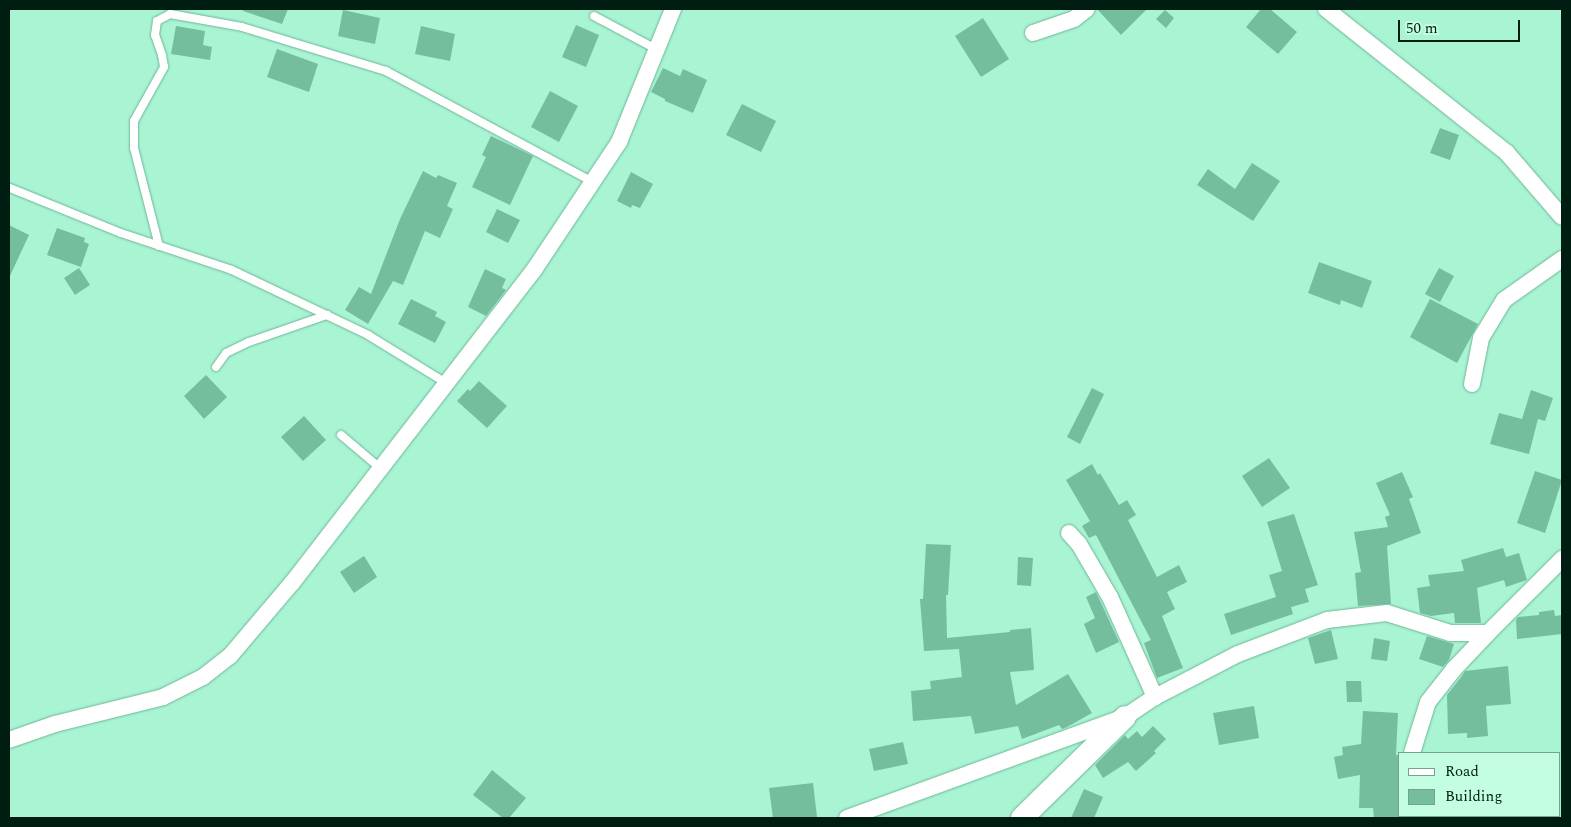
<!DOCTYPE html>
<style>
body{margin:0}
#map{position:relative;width:1571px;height:827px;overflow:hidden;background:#a9f4d2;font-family:Spectral,serif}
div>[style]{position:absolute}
.building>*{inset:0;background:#74be9e}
.roads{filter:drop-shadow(0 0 1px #6db697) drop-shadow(0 0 1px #6db697)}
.lane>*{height:8px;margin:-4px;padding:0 4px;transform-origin:4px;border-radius:4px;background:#fff}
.street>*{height:16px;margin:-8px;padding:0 8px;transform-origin:8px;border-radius:8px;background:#fff}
.secondary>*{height:22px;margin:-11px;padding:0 11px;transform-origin:11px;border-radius:11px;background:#fff}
span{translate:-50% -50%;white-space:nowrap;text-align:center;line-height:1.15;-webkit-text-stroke:4px #c3fee2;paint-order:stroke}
.frame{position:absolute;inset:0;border:10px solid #001d11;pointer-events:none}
.legend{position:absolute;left:1398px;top:752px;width:162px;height:65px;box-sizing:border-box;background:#c3fee2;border:1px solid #75a48e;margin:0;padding:6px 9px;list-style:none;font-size:15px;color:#001d11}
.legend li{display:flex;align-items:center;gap:10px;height:25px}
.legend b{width:25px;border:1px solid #75a48e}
.scale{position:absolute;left:1398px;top:20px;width:122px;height:22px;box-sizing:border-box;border:2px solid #001d11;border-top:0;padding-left:6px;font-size:15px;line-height:18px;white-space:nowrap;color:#001d11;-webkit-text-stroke:4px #c3fee2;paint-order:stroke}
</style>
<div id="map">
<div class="building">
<i style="clip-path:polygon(244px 9px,288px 9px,282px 24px,243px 11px)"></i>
<i style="clip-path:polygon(1097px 9px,1147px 9px,1121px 35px)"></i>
<i style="clip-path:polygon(1261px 9px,1270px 9px,1297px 32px,1278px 54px,1246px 27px)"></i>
<i style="clip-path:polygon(343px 10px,380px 18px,375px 44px,338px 36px)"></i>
<i style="clip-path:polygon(1165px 10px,1174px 18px,1166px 28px,1156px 19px)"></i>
<i style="clip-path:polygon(983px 18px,1009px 59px,981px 77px,955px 36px)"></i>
<i style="clip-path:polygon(576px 25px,599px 35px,586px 67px,562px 57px)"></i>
<i style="clip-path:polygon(176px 26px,205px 31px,203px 45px,212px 47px,210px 60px,171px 54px)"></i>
<i style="clip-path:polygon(421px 26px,455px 34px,450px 61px,415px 54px)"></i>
<i style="clip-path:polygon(277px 49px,318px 64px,309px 92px,267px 77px)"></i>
<i style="clip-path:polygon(663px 68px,680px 76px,683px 69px,707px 80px,693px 113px,665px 101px,665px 99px,651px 92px)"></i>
<i style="clip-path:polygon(550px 91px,578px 106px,559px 142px,531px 127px)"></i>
<i style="clip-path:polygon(742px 104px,776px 121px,761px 152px,726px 135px)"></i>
<i style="clip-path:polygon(1440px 128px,1459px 135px,1450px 160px,1430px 153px)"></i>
<i style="clip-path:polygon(491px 136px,533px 156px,510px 205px,472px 187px,486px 157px,482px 155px)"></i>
<i style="clip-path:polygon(1252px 163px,1280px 181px,1253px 221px,1197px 185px,1208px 169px,1235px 189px)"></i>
<i style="clip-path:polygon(423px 171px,436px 178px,438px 175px,457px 183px,447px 206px,453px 209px,440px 238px,425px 231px,403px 285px,393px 281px,368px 324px,345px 310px,359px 287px,371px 294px,400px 219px)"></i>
<i style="clip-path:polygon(631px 172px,653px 184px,640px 208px,632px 205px,631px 208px,617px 201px)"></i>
<i style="clip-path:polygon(497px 209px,520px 220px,508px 243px,486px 232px)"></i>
<i style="clip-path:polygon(9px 225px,29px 235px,9px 278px)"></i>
<i style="clip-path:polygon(57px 228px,85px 238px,84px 242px,89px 244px,81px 267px,47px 255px)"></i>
<i style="clip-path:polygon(1319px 262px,1372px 281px,1362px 308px,1341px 300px,1340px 305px,1308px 293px)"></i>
<i style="clip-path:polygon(79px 268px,90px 285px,75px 295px,64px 278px)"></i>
<i style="clip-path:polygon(1439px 268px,1454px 276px,1440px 302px,1425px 294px)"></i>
<i style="clip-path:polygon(485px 269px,506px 279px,502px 288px,506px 290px,486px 316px,468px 307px)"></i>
<i style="clip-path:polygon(411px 299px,437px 312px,435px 316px,446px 322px,435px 343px,398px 324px)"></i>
<i style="clip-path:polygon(1430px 299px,1478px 324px,1457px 363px,1410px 337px)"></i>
<i style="clip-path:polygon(206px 375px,227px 397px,204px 419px,184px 396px)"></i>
<i style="clip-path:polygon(479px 381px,507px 406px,487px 428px,457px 401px,468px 389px,470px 391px)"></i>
<i style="clip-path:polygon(1092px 388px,1104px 394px,1080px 444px,1067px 437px)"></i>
<i style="clip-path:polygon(1531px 390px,1553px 398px,1545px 421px,1538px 419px,1529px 454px,1490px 444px,1499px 413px,1522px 419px)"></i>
<i style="clip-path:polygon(304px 416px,326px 440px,303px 461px,281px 437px)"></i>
<i style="clip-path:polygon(1269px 458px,1290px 488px,1262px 507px,1242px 476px)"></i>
<i style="clip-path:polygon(1092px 464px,1098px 475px,1100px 473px,1119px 505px,1127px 500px,1136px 515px,1128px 520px,1157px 577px,1179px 565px,1187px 582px,1167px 592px,1175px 609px,1162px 616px,1183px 668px,1157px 678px,1144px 643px,1151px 640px,1096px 535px,1089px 538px,1082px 526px,1090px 521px,1066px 480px)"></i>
<i style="clip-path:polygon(1535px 471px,1562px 480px,1545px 533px,1517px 523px)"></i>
<i style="clip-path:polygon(1402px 472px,1413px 497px,1409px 499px,1421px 533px,1387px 546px,1391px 604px,1358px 606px,1355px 573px,1361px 572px,1354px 532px,1388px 527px,1385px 517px,1390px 515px,1376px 483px)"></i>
<i style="clip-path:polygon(1294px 514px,1318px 585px,1305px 589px,1309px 602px,1291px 607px,1293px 614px,1231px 635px,1224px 614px,1276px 597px,1269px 575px,1282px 571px,1267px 522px)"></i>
<i style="clip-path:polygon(926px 544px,951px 545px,948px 595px,946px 595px,947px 638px,1010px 632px,1010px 630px,1031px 628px,1034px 670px,1010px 672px,1016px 705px,1068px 674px,1092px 713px,1067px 727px,1062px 729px,1059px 725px,1022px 739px,1018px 726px,975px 734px,971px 716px,913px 721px,911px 691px,931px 689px,930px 681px,962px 677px,959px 649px,924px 651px,920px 599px,923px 599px)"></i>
<i style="clip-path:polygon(1503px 548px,1506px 557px,1519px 553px,1527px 580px,1506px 587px,1504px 580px,1477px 588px,1481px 623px,1455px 623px,1454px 613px,1431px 616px,1420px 613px,1417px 588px,1430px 586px,1428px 575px,1464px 571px,1461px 560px)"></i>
<i style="clip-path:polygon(364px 556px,377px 577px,354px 593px,340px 572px)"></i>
<i style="clip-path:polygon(1018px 557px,1033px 558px,1031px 586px,1017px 585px)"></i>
<i style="clip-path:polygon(1096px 592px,1119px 642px,1096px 653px,1084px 624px,1095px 618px,1086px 597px)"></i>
<i style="clip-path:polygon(1554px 610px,1555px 616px,1562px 615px,1562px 634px,1517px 639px,1516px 620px,1518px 617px,1539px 615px,1539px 612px)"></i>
<i style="clip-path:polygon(1331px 630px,1338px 659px,1315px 664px,1308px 638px)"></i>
<i style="clip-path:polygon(1427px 636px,1454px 644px,1449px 660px,1443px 667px,1419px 659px)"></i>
<i style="clip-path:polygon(1374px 638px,1390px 641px,1387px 661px,1371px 659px)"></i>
<i style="clip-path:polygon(1508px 666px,1511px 704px,1486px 706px,1488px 736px,1467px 738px,1467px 733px,1448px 734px,1447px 695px,1462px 676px,1465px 671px)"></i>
<i style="clip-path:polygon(1346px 681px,1361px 681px,1362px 702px,1347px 702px)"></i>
<i style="clip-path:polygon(1254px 706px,1259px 738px,1219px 745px,1213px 713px)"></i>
<i style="clip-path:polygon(1363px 711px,1398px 713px,1396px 755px,1400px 755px,1400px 818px,1374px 818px,1373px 808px,1359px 808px,1360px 775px,1338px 779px,1334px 757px,1343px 755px,1342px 747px,1361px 744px)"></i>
<i style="clip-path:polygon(1153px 726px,1166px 739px,1154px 751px,1156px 753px,1136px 771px,1128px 762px,1103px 778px,1095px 765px,1125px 735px,1128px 739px,1137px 731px,1142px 737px)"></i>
<i style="clip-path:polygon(903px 742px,908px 764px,874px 771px,869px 749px)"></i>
<i style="clip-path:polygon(492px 770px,526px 798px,509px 818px,503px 818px,473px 795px)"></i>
<i style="clip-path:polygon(813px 783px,817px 817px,773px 818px,769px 788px)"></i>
<i style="clip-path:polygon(1084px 789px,1103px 797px,1094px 818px,1071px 818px)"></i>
</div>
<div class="roads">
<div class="lane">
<i style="left:594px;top:16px;width:70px;rotate:28deg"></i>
<i style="left:10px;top:188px;width:120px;rotate:22.1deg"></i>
<i style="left:121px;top:233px;width:117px;rotate:18.4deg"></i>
<i style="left:232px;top:270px;width:151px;rotate:25.5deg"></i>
<i style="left:368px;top:335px;width:92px;rotate:31.6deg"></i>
<i style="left:159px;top:246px;width:101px;rotate:-104.3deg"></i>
<i style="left:134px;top:148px;width:27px;rotate:-90deg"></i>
<i style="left:134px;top:121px;width:62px;rotate:-60.9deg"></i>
<i style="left:164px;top:67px;width:12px;rotate:-99deg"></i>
<i style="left:162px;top:55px;width:21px;rotate:-109deg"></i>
<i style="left:155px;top:35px;width:14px;rotate:-82deg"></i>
<i style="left:157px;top:21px;width:15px;rotate:-28deg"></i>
<i style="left:170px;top:14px;width:73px;rotate:10.2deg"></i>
<i style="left:242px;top:27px;width:151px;rotate:17deg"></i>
<i style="left:386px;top:71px;width:235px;rotate:28.2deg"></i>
<i style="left:216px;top:367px;width:17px;rotate:-54deg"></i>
<i style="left:226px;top:353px;width:25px;rotate:-26deg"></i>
<i style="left:249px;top:342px;width:83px;rotate:-19.1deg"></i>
<i style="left:341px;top:435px;width:51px;rotate:40.2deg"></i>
</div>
<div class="street">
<i style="left:1326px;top:9px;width:231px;rotate:38.5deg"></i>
<i style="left:1507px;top:153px;width:84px;rotate:49.3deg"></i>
<i style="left:1033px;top:33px;width:43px;rotate:-18.9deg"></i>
<i style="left:1074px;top:19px;width:16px;rotate:-38deg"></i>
<i style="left:1472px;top:384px;width:47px;rotate:-78.9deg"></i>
<i style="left:1481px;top:338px;width:44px;rotate:-58.8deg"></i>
<i style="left:1504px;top:300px;width:71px;rotate:-35.3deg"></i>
<i style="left:1069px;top:533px;width:15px;rotate:48deg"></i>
<i style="left:1079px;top:544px;width:61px;rotate:59.7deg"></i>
<i style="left:1110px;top:597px;width:110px;rotate:65.8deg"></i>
<i style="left:9px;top:740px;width:49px;rotate:-19.2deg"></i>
<i style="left:55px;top:724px;width:111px;rotate:-14deg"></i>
<i style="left:163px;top:697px;width:45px;rotate:-26.6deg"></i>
<i style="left:203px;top:677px;width:34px;rotate:-38deg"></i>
<i style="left:230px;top:656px;width:96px;rotate:-49.7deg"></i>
<i style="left:292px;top:583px;width:396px;rotate:-52.3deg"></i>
<i style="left:534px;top:270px;width:154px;rotate:-56.4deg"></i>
<i style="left:619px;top:142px;width:144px;rotate:-67.9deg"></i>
<i style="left:1412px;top:753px;width:53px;rotate:-72.6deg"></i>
<i style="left:1428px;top:702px;width:42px;rotate:-51.8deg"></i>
<i style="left:1454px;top:669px;width:50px;rotate:-46.6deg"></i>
<i style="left:1413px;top:816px;width:2px;rotate:90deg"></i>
<i style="left:847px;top:818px;width:296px;rotate:-20deg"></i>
<i style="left:1125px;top:717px;width:36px;rotate:-34deg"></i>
<i style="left:1155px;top:697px;width:93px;rotate:-27.4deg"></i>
<i style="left:1238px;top:654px;width:95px;rotate:-20.9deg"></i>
<i style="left:1327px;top:620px;width:60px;rotate:-6.7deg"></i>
<i style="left:1387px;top:613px;width:66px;rotate:17.6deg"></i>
<i style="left:1450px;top:633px;width:38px"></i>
<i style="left:1488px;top:633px;width:105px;rotate:-45deg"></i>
</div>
<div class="secondary">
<i style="left:1022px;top:818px;width:144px;rotate:-44.4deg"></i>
</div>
</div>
<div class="frame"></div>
<ul class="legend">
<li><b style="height:6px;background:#fff"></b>Road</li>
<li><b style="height:14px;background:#74be9e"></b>Building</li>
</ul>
<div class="scale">50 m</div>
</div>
